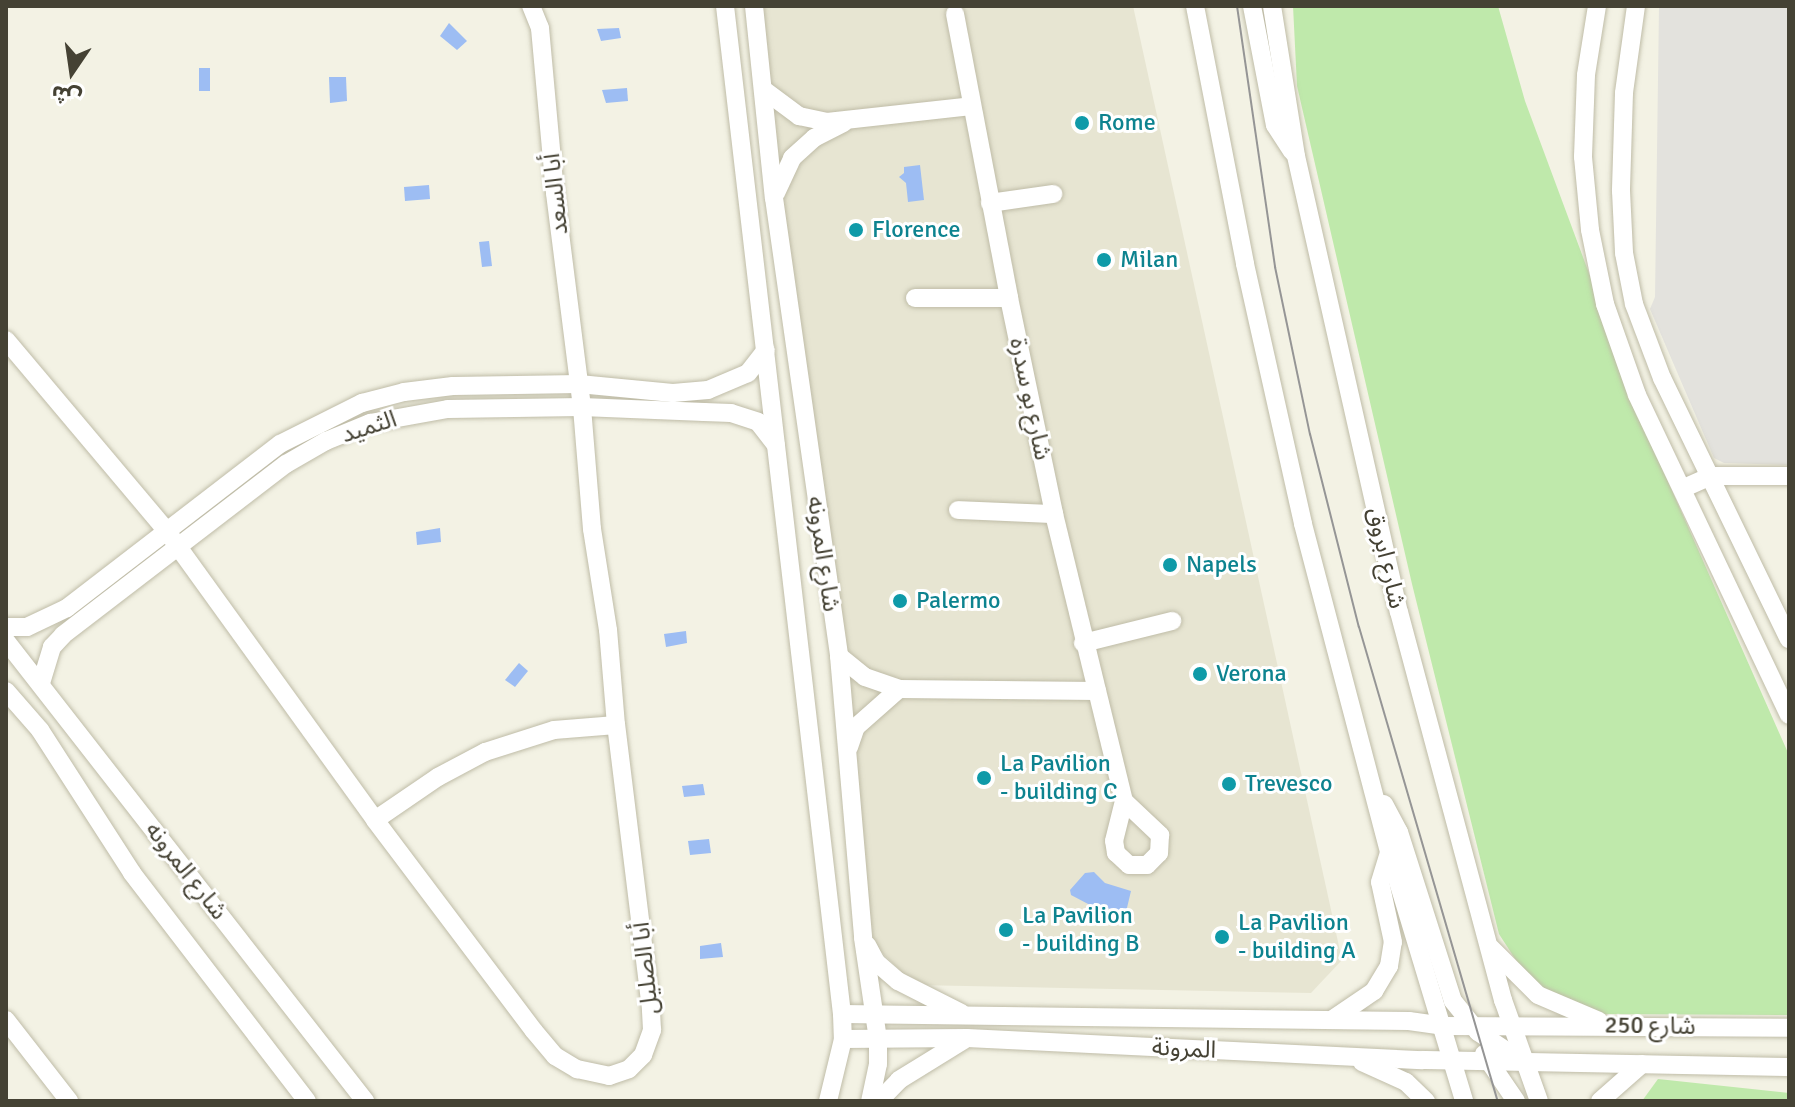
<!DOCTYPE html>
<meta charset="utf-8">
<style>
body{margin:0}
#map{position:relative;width:1795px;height:1107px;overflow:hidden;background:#f3f2e4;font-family:Signika,"Noto Sans Arabic",sans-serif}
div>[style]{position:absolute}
.residential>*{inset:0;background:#e7e5d2}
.green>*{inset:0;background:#bfe9ab}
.parking>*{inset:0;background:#e3e2dd}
.water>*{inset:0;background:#9dbdf3}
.roads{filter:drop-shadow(0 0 2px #bfbca7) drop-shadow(0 0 2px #bfbca7)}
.minor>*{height:18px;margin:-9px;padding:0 9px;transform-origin:9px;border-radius:9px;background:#fff}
.tram>*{height:2px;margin:-1px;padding:0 1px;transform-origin:1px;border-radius:1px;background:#959595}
.dots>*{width:22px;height:22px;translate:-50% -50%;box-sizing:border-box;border:4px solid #fff;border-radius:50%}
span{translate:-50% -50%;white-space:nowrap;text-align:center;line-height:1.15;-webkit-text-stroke:6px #fff;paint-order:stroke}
.culture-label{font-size:24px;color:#0d838f}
.left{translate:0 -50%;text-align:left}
.street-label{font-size:24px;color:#454234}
.frame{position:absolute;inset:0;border:8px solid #454234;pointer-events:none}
.north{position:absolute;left:32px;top:32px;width:80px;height:80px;-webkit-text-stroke:6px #fff;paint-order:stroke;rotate:193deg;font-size:22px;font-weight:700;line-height:32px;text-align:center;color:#454234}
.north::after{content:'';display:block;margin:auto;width:28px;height:36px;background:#454234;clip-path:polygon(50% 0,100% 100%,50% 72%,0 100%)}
</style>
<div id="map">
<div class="residential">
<i style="clip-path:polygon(760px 6px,1133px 6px,1342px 960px,1311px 993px,915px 985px,862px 933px)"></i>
</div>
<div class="green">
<i style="clip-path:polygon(1293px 6px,1498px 6px,1525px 101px,1658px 459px,1789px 755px,1789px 1015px,1598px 1014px,1545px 991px,1521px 968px,1499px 934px,1412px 584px,1297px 86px)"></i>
<i style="clip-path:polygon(1658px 1079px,1789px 1093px,1789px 1101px,1642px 1101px)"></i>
</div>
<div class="parking">
<i style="clip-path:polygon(1659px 6px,1789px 6px,1789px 465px,1724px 463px,1714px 458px,1650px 309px,1655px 297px)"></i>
</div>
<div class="water">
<i style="clip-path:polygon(449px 23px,467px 41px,457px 50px,440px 36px)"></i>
<i style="clip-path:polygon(619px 28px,621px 38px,601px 41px,597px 29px)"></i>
<i style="clip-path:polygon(199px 68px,210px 68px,210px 91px,199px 91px)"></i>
<i style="clip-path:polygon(329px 77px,346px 77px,347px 101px,330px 103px)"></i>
<i style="clip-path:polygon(627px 88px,628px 101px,606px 103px,602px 90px)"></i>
<i style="clip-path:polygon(920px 165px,924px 200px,908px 202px,906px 183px,899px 177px,904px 173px,904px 167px)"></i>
<i style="clip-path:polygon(429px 185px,430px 199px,405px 201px,404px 187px)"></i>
<i style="clip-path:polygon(489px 241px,492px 266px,482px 267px,479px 242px)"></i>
<i style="clip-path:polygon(440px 528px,441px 542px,417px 545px,416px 532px)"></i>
<i style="clip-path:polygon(686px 631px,687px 643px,666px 647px,664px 634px)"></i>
<i style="clip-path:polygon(519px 663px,528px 671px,515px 687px,505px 680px)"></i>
<i style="clip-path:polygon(703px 784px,705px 795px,684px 797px,682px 786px)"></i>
<i style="clip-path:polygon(709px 839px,711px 853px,690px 855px,688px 841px)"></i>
<i style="clip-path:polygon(1094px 872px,1105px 883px,1131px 891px,1126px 912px,1090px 905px,1071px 895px,1070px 890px,1085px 873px)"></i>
<i style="clip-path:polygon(721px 943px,723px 957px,700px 959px,700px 946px)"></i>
</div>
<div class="roads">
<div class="minor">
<i style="left:725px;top:6px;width:1015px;rotate:83.38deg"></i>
<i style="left:842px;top:1014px;width:25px;rotate:88deg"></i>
<i style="left:843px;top:1039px;width:64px;rotate:103.6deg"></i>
<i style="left:754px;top:6px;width:193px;rotate:84.1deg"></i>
<i style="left:774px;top:198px;width:463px;rotate:81.9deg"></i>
<i style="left:839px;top:656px;width:283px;rotate:85.1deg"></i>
<i style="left:863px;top:938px;width:102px;rotate:81.6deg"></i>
<i style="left:878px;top:1039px;width:25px;rotate:90deg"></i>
<i style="left:878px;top:1064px;width:38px;rotate:102deg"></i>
<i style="left:1195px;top:6px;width:263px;rotate:79deg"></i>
<i style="left:1245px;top:264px;width:266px;rotate:77.4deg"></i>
<i style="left:1303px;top:524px;width:339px;rotate:75.3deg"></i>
<i style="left:1389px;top:852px;width:260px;rotate:73.2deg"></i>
<i style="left:1252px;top:6px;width:121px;rotate:79.1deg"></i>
<i style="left:1275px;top:125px;width:31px;rotate:57deg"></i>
<i style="left:1272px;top:6px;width:152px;rotate:80.9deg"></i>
<i style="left:1296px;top:156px;width:467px;rotate:77.3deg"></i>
<i style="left:1399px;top:612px;width:402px;rotate:75deg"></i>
<i style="left:1503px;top:1000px;width:107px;rotate:70.4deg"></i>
<i style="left:1597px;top:6px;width:70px;rotate:99.1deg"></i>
<i style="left:1586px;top:75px;width:82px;rotate:92.1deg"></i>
<i style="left:1583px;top:157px;width:73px;rotate:84.5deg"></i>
<i style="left:1590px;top:230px;width:76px;rotate:78.5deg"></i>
<i style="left:1605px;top:304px;width:96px;rotate:70.6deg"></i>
<i style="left:1637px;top:395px;width:354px;rotate:64.6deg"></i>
<i style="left:1636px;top:6px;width:88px;rotate:97.9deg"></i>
<i style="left:1624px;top:93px;width:98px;rotate:91.8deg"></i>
<i style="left:1621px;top:191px;width:62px;rotate:87.2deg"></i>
<i style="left:1624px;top:253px;width:52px;rotate:78.9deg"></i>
<i style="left:1634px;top:304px;width:79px;rotate:69.3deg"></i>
<i style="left:1662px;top:378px;width:290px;rotate:64.1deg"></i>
<i style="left:955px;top:14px;width:289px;rotate:79.2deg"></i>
<i style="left:1009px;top:298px;width:221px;rotate:78.2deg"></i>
<i style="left:1054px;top:514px;width:295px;rotate:76.3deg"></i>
<i style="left:764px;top:90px;width:44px;rotate:36.6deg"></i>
<i style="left:799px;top:116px;width:29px;rotate:12deg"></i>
<i style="left:827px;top:122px;width:145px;rotate:-6.3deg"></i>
<i style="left:776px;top:193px;width:38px;rotate:-65deg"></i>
<i style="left:792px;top:158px;width:30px;rotate:-42deg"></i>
<i style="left:814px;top:138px;width:33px;rotate:-27deg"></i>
<i style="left:990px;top:203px;width:64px;rotate:-8.1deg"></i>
<i style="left:915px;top:298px;width:94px"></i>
<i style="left:6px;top:340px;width:248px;rotate:49.9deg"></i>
<i style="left:166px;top:530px;width:357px;rotate:54.2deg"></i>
<i style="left:375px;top:820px;width:264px;rotate:53deg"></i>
<i style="left:534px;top:1031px;width:33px;rotate:50deg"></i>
<i style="left:555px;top:1056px;width:26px;rotate:31deg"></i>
<i style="left:577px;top:1069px;width:33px;rotate:12deg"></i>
<i style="left:609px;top:1076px;width:21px;rotate:-19deg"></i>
<i style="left:629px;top:1069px;width:20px;rotate:-45deg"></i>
<i style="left:643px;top:1055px;width:27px;rotate:-70deg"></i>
<i style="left:652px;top:1030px;width:21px;rotate:-93deg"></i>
<i style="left:651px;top:1009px;width:286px;rotate:-97deg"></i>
<i style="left:616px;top:725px;width:95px;rotate:-94.8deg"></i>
<i style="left:608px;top:630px;width:102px;rotate:-99deg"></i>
<i style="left:592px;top:529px;width:122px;rotate:-94.7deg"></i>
<i style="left:582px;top:407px;width:216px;rotate:-97.2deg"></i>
<i style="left:555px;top:193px;width:166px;rotate:-95.2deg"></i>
<i style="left:540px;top:28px;width:24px;rotate:-112deg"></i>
<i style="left:1684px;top:488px;width:30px;rotate:-24deg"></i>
<i style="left:1711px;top:476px;width:78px"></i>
<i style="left:958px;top:510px;width:96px;rotate:2.4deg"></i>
<i style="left:6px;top:627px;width:21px"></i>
<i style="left:27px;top:627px;width:44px;rotate:-25.4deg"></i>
<i style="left:67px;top:608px;width:269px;rotate:-37.6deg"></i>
<i style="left:280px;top:444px;width:92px;rotate:-26.6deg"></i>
<i style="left:362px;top:403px;width:43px;rotate:-14.7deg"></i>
<i style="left:404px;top:392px;width:49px;rotate:-7deg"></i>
<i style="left:453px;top:386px;width:126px;rotate:-0.9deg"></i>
<i style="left:579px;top:384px;width:94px;rotate:5.5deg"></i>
<i style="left:673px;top:393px;width:35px;rotate:-5deg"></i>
<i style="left:708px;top:390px;width:43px;rotate:-23deg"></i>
<i style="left:748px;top:373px;width:29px;rotate:-52deg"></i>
<i style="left:6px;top:641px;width:584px;rotate:52.03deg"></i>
<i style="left:1083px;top:643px;width:92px;rotate:-13.9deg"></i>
<i style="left:839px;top:656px;width:33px;rotate:39deg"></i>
<i style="left:865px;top:677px;width:36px;rotate:19deg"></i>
<i style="left:899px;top:689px;width:198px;rotate:0.6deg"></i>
<i style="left:41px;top:683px;width:38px;rotate:-73deg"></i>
<i style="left:52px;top:647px;width:16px;rotate:-47deg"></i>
<i style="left:63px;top:635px;width:281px;rotate:-37.5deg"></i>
<i style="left:286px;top:464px;width:46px;rotate:-29.9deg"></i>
<i style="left:326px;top:441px;width:48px;rotate:-22.2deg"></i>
<i style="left:370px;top:423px;width:79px;rotate:-10.2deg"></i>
<i style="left:448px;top:409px;width:134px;rotate:-0.9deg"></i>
<i style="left:582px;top:407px;width:122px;rotate:2.3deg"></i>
<i style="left:704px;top:412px;width:27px;rotate:2deg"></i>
<i style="left:731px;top:413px;width:28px;rotate:18deg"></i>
<i style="left:758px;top:422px;width:29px;rotate:52deg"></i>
<i style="left:6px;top:691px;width:52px;rotate:48.9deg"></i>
<i style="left:40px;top:730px;width:170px;rotate:57.2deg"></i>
<i style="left:132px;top:873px;width:287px;rotate:52.5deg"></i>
<i style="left:849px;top:747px;width:21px;rotate:-71deg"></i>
<i style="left:856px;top:727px;width:57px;rotate:-41.5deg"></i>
<i style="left:1124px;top:801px;width:50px;rotate:43.4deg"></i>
<i style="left:1160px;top:835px;width:18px;rotate:93deg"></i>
<i style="left:1159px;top:853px;width:17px;rotate:135deg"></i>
<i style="left:1147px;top:865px;width:18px;rotate:180deg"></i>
<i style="left:1129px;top:865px;width:18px;rotate:-137deg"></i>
<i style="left:1116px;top:853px;width:12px;rotate:-99deg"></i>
<i style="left:1114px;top:841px;width:41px;rotate:-76deg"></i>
<i style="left:1384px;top:804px;width:32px;rotate:62deg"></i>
<i style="left:1399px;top:832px;width:177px;rotate:72.3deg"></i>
<i style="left:1453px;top:1001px;width:40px;rotate:51deg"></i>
<i style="left:1478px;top:1032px;width:53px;rotate:33.4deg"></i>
<i style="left:375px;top:820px;width:76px;rotate:-34.3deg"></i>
<i style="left:438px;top:777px;width:53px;rotate:-28deg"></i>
<i style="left:485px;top:752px;width:72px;rotate:-17.7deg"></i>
<i style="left:554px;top:730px;width:62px;rotate:-4.6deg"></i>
<i style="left:867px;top:945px;width:19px;rotate:62deg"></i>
<i style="left:876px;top:962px;width:29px;rotate:41deg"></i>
<i style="left:898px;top:981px;width:71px;rotate:26.9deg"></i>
<i style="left:1491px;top:948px;width:66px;rotate:45deg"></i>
<i style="left:1538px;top:995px;width:66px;rotate:23.1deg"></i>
<i style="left:842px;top:1014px;width:567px;rotate:0.71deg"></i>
<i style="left:1409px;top:1021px;width:34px;rotate:8deg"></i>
<i style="left:1443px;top:1026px;width:346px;rotate:0.3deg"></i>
<i style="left:1333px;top:1019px;width:50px;rotate:-34.3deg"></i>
<i style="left:1374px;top:991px;width:29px;rotate:-59deg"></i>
<i style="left:1389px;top:966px;width:24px;rotate:-81deg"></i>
<i style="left:1393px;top:942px;width:61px;rotate:-102.2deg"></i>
<i style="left:1380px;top:882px;width:31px;rotate:-73deg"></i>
<i style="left:6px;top:1020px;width:103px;rotate:52.1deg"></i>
<i style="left:843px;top:1039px;width:124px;rotate:-0.5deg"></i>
<i style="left:967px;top:1038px;width:456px;rotate:2.8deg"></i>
<i style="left:1422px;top:1060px;width:367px;rotate:1.1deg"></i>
<i style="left:1484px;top:1054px;width:57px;rotate:55.8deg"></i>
<i style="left:1362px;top:1062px;width:48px;rotate:24.4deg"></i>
<i style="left:1406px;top:1082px;width:28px;rotate:44deg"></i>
<i style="left:879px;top:1101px;width:29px;rotate:-46deg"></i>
<i style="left:899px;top:1080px;width:76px;rotate:-31.6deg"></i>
<i style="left:1600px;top:1101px;width:56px;rotate:-41.4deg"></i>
</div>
</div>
<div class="tram">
<i style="left:1237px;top:6px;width:264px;rotate:81.7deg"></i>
<i style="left:1275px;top:267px;width:171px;rotate:78.2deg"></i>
<i style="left:1310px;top:434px;width:199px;rotate:75.8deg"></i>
<i style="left:1359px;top:627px;width:494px;rotate:73.7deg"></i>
</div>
<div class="dots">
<i style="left:1082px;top:123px;background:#0f9aa8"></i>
<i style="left:856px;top:230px;background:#0f9aa8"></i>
<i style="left:1104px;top:260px;background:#0f9aa8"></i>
<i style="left:1170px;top:565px;background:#0f9aa8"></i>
<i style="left:900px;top:601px;background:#0f9aa8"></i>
<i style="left:1200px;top:674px;background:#0f9aa8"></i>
<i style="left:984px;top:778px;background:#0f9aa8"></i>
<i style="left:1229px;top:784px;background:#0f9aa8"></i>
<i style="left:1006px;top:930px;background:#0f9aa8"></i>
<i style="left:1222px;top:937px;background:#0f9aa8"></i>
</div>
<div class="culture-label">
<span class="left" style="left:1098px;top:123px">Rome</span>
<span class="left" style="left:872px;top:230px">Florence</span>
<span class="left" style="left:1120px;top:260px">Milan</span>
<span class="left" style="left:1186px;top:565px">Napels</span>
<span class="left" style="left:916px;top:601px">Palermo</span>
<span class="left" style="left:1216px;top:674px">Verona</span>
<span class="left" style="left:1000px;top:778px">La Pavilion<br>- building C</span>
<span class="left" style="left:1245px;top:784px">Trevesco</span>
<span class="left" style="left:1022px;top:930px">La Pavilion<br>- building B</span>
<span class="left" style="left:1238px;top:937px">La Pavilion<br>- building A</span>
</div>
<div class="street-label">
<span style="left:556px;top:194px;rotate:-96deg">أبا السعد</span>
<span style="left:1030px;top:399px;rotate:78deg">شارع بو سدرة</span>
<span style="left:369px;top:427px;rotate:-18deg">الثميد</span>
<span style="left:823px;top:554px;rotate:82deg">شارع المرونه</span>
<span style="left:1386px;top:558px;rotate:77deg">شارع ابروق</span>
<span style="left:186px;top:871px;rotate:52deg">شارع المرونه</span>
<span style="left:646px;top:968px;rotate:-96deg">أبا الصليل</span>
<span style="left:1650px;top:1026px;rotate:1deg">شارع 250</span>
<span style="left:1184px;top:1049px;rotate:3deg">المرونة</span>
</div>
<div class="frame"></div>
<div class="north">ش</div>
</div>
